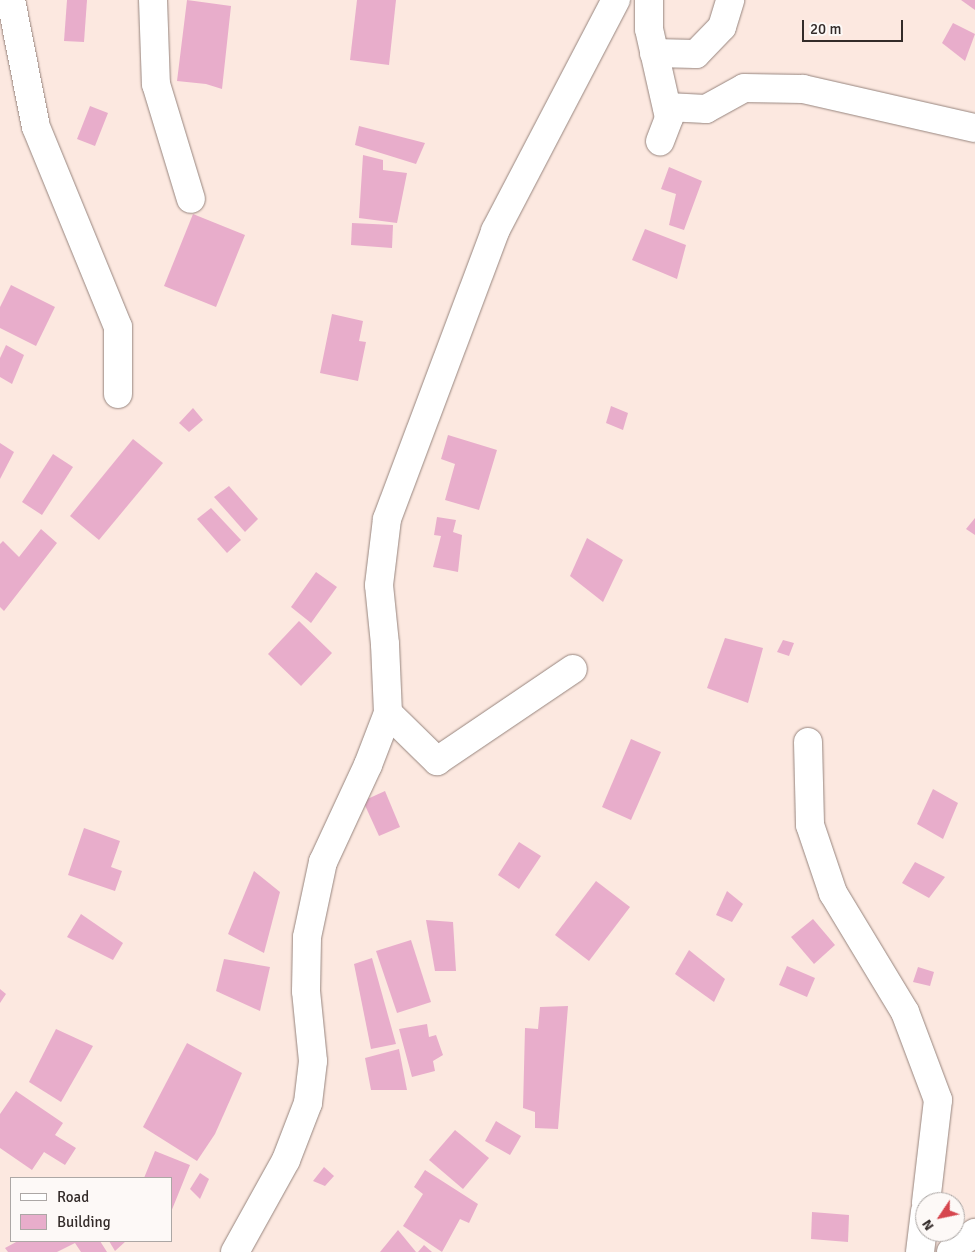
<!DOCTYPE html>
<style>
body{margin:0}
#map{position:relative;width:975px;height:1252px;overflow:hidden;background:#fce8e0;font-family:Signika,sans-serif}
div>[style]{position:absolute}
.building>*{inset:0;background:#e8adcb}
.roads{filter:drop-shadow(0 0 1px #97857e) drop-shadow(0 0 1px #97857e)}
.minor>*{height:28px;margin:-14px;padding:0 14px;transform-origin:14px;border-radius:14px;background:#fff}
span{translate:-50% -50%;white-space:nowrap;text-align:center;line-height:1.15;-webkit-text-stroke:4px #fdf9f7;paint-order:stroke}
.legend{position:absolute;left:10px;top:1177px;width:162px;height:65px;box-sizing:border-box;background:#fdf9f7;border:1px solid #aca7a5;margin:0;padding:6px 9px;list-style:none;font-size:15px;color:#332b29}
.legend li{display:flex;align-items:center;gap:10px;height:25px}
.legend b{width:25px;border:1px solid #aca7a5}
.north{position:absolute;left:915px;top:1192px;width:50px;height:50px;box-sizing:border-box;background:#fdf9f7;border:1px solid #aca7a5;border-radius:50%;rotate:236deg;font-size:14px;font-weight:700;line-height:20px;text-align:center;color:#332b29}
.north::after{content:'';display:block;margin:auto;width:18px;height:22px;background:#d6464e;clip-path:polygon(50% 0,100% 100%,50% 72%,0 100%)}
.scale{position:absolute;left:802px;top:20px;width:101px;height:22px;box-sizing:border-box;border:2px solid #332b29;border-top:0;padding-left:6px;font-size:15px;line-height:18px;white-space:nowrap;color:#332b29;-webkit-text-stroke:4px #fdf9f7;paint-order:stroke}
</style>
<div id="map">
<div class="building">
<i style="clip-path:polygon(67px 0,87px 0,84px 42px,64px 41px)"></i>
<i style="clip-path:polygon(187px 0,231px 6px,222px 89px,206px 84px,177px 81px)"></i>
<i style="clip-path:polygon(357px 0,396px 0,389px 65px,350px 60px)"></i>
<i style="clip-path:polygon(961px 0,975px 0,975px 10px)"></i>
<i style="clip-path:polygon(953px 23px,975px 34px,965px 61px,942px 43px)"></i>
<i style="clip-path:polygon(90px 106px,108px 113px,95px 146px,77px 139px)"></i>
<i style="clip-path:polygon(359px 126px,425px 143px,416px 164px,355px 145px)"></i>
<i style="clip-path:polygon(363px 155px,383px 160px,383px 170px,407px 173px,397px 223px,359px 218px)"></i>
<i style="clip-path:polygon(669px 167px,702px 181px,684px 230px,669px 225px,676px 194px,661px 189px)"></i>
<i style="clip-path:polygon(193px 214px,245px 235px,216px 307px,164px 286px)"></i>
<i style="clip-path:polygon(352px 223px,393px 225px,392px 248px,351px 245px)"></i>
<i style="clip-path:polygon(645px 229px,686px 245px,677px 279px,632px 260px)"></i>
<i style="clip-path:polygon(11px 285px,55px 307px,36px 346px,0 328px,0 307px)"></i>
<i style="clip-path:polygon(332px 314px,363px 321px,359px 341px,366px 342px,358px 381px,320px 373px)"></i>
<i style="clip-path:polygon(6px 345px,24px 355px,12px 384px,0 377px,0 358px)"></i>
<i style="clip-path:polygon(611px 406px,628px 413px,623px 430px,606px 423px)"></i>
<i style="clip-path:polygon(193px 408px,203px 420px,189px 432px,179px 423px)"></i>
<i style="clip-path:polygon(448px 435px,497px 450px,479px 510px,445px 500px,455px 464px,441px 459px)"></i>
<i style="clip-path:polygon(133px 439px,163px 463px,99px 540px,70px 516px)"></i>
<i style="clip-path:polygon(0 443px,14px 452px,0 479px)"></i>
<i style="clip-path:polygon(53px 454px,73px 467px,42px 515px,22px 502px)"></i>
<i style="clip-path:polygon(229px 486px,258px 519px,245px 532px,214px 497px)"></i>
<i style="clip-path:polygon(211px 508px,241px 540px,227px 553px,197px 519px)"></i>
<i style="clip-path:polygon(437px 517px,456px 520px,453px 532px,462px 535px,458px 572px,433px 567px,441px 536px,434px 535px)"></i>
<i style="clip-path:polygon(975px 518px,975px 535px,966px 529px)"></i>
<i style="clip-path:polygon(41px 529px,57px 543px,4px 611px,0 607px,0 544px,3px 541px,19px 557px)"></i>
<i style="clip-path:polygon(587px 538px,623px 560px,603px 602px,570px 576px)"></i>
<i style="clip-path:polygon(316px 572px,337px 587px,311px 623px,291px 607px)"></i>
<i style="clip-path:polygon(299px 621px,332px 653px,301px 686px,268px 654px)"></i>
<i style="clip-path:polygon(725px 638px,763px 648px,748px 703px,707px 688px)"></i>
<i style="clip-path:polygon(783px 640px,794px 643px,789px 656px,777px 652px)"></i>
<i style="clip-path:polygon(631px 739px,661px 752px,631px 820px,602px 807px)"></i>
<i style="clip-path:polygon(933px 789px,958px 803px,943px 839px,917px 824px)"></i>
<i style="clip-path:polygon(385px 791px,400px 827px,379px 836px,363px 801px)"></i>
<i style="clip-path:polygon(84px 828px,120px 841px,111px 867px,122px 871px,115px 891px,68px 875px)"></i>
<i style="clip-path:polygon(519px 842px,541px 856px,519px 889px,498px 875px)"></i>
<i style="clip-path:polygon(915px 862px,945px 877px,929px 898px,902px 883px)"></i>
<i style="clip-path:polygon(254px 871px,280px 892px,264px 953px,228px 934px)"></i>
<i style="clip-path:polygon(596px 881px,630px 907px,589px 961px,555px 935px)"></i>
<i style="clip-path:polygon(727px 891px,743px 904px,732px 922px,716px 915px)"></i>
<i style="clip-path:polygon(81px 914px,123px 943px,113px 960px,67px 937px)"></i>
<i style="clip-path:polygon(813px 919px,835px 945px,814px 964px,791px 937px)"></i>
<i style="clip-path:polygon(426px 920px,453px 922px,456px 971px,435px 971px)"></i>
<i style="clip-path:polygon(411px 940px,431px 1002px,397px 1013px,376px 951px)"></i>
<i style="clip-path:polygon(689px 950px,725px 979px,714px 1002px,675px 974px)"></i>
<i style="clip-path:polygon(372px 958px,396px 1044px,371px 1049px,354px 964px)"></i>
<i style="clip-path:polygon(224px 959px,270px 967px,260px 1011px,216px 991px)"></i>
<i style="clip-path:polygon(787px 966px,815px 978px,807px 997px,779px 985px)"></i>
<i style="clip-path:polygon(918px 967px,934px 972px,930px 986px,913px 982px)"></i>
<i style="clip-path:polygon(0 989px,6px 994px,0 1003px)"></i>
<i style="clip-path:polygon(568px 1006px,558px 1129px,535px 1128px,535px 1112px,523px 1108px,525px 1028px,538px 1029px,540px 1007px)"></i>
<i style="clip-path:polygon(427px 1024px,429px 1037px,436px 1035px,443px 1055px,433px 1061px,435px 1071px,412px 1077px,399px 1029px)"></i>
<i style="clip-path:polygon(56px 1029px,93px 1046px,61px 1102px,29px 1082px)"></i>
<i style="clip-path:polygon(187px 1043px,242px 1073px,215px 1134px,197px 1161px,143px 1127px)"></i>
<i style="clip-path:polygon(399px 1049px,407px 1090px,371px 1090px,365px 1058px)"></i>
<i style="clip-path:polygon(16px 1091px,63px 1123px,55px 1135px,76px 1148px,65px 1165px,44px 1152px,32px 1170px,0 1148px,0 1114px)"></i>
<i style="clip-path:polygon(496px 1121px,521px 1136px,510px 1155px,485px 1141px)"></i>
<i style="clip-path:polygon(455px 1130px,489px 1158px,463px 1189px,429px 1160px)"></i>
<i style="clip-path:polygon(155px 1151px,190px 1165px,171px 1212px,171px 1178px,144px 1178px)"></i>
<i style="clip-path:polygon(324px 1167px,334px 1176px,325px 1186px,313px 1181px)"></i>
<i style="clip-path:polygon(425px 1170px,478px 1204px,469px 1223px,460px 1219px,442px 1252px,403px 1226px,423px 1194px,414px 1187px)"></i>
<i style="clip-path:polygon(200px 1173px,209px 1179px,200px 1199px,190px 1189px)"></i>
<i style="clip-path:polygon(812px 1212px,849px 1215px,848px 1242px,811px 1239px)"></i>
<i style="clip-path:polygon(398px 1230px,416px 1252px,380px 1252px)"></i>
<i style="clip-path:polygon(18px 1241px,100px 1241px,107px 1252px,81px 1252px,75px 1243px,57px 1252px,8px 1252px,5px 1248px)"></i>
<i style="clip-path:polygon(109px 1241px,126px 1241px,115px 1251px)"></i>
<i style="clip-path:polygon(424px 1245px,432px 1252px,418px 1252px)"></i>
</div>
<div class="roads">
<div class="minor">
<i style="left:11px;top:0;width:129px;rotate:78.9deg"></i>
<i style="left:36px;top:127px;width:216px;rotate:67.7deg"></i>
<i style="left:118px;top:327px;width:67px;rotate:90deg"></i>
<i style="left:153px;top:0;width:84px;rotate:88deg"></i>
<i style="left:156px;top:84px;width:120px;rotate:73.1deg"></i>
<i style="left:649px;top:0;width:29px;rotate:90deg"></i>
<i style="left:649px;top:29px;width:91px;rotate:77.3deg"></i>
<i style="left:669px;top:118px;width:25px;rotate:111deg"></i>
<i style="left:654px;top:53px;width:42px;rotate:1.4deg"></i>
<i style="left:696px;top:54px;width:37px;rotate:-46deg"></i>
<i style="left:722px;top:27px;width:28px;rotate:-73deg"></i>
<i style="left:667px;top:107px;width:39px;rotate:3deg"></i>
<i style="left:706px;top:109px;width:43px;rotate:-28.9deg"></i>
<i style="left:744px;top:88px;width:59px;rotate:1deg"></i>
<i style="left:803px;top:89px;width:176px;rotate:12.8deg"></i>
<i style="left:388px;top:713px;width:69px;rotate:44.4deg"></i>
<i style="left:437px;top:761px;width:164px;rotate:-34.1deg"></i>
<i style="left:808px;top:742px;width:83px;rotate:88.6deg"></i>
<i style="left:810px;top:825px;width:72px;rotate:71.3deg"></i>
<i style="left:833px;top:893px;width:139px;rotate:58.8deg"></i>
<i style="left:905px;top:1012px;width:94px;rotate:69.4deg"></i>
<i style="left:938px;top:1100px;width:103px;rotate:96.7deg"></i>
<i style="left:235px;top:1252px;width:105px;rotate:-61deg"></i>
<i style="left:286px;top:1160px;width:61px;rotate:-68.9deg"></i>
<i style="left:308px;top:1103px;width:42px;rotate:-83.2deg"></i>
<i style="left:313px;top:1061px;width:70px;rotate:-95.7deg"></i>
<i style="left:306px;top:991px;width:54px;rotate:-88.9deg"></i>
<i style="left:307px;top:937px;width:77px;rotate:-78deg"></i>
<i style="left:323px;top:862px;width:107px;rotate:-65.1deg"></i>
<i style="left:368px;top:765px;width:56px;rotate:-69deg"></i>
<i style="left:388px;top:713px;width:69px;rotate:-92.5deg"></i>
<i style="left:385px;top:644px;width:59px;rotate:-95.8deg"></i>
<i style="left:379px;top:585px;width:66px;rotate:-83.1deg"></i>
<i style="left:387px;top:519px;width:308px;rotate:-69.4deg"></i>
<i style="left:495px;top:231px;width:261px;rotate:-62.4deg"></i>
<i style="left:920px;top:1252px;width:41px;rotate:-83deg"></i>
<i style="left:951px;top:1252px;width:9px;rotate:-49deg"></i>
<i style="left:957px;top:1245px;width:22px;rotate:-34deg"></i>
</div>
</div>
<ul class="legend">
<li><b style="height:6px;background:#fff"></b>Road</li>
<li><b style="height:14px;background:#e8adcb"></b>Building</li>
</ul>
<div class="north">N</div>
<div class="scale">20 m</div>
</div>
